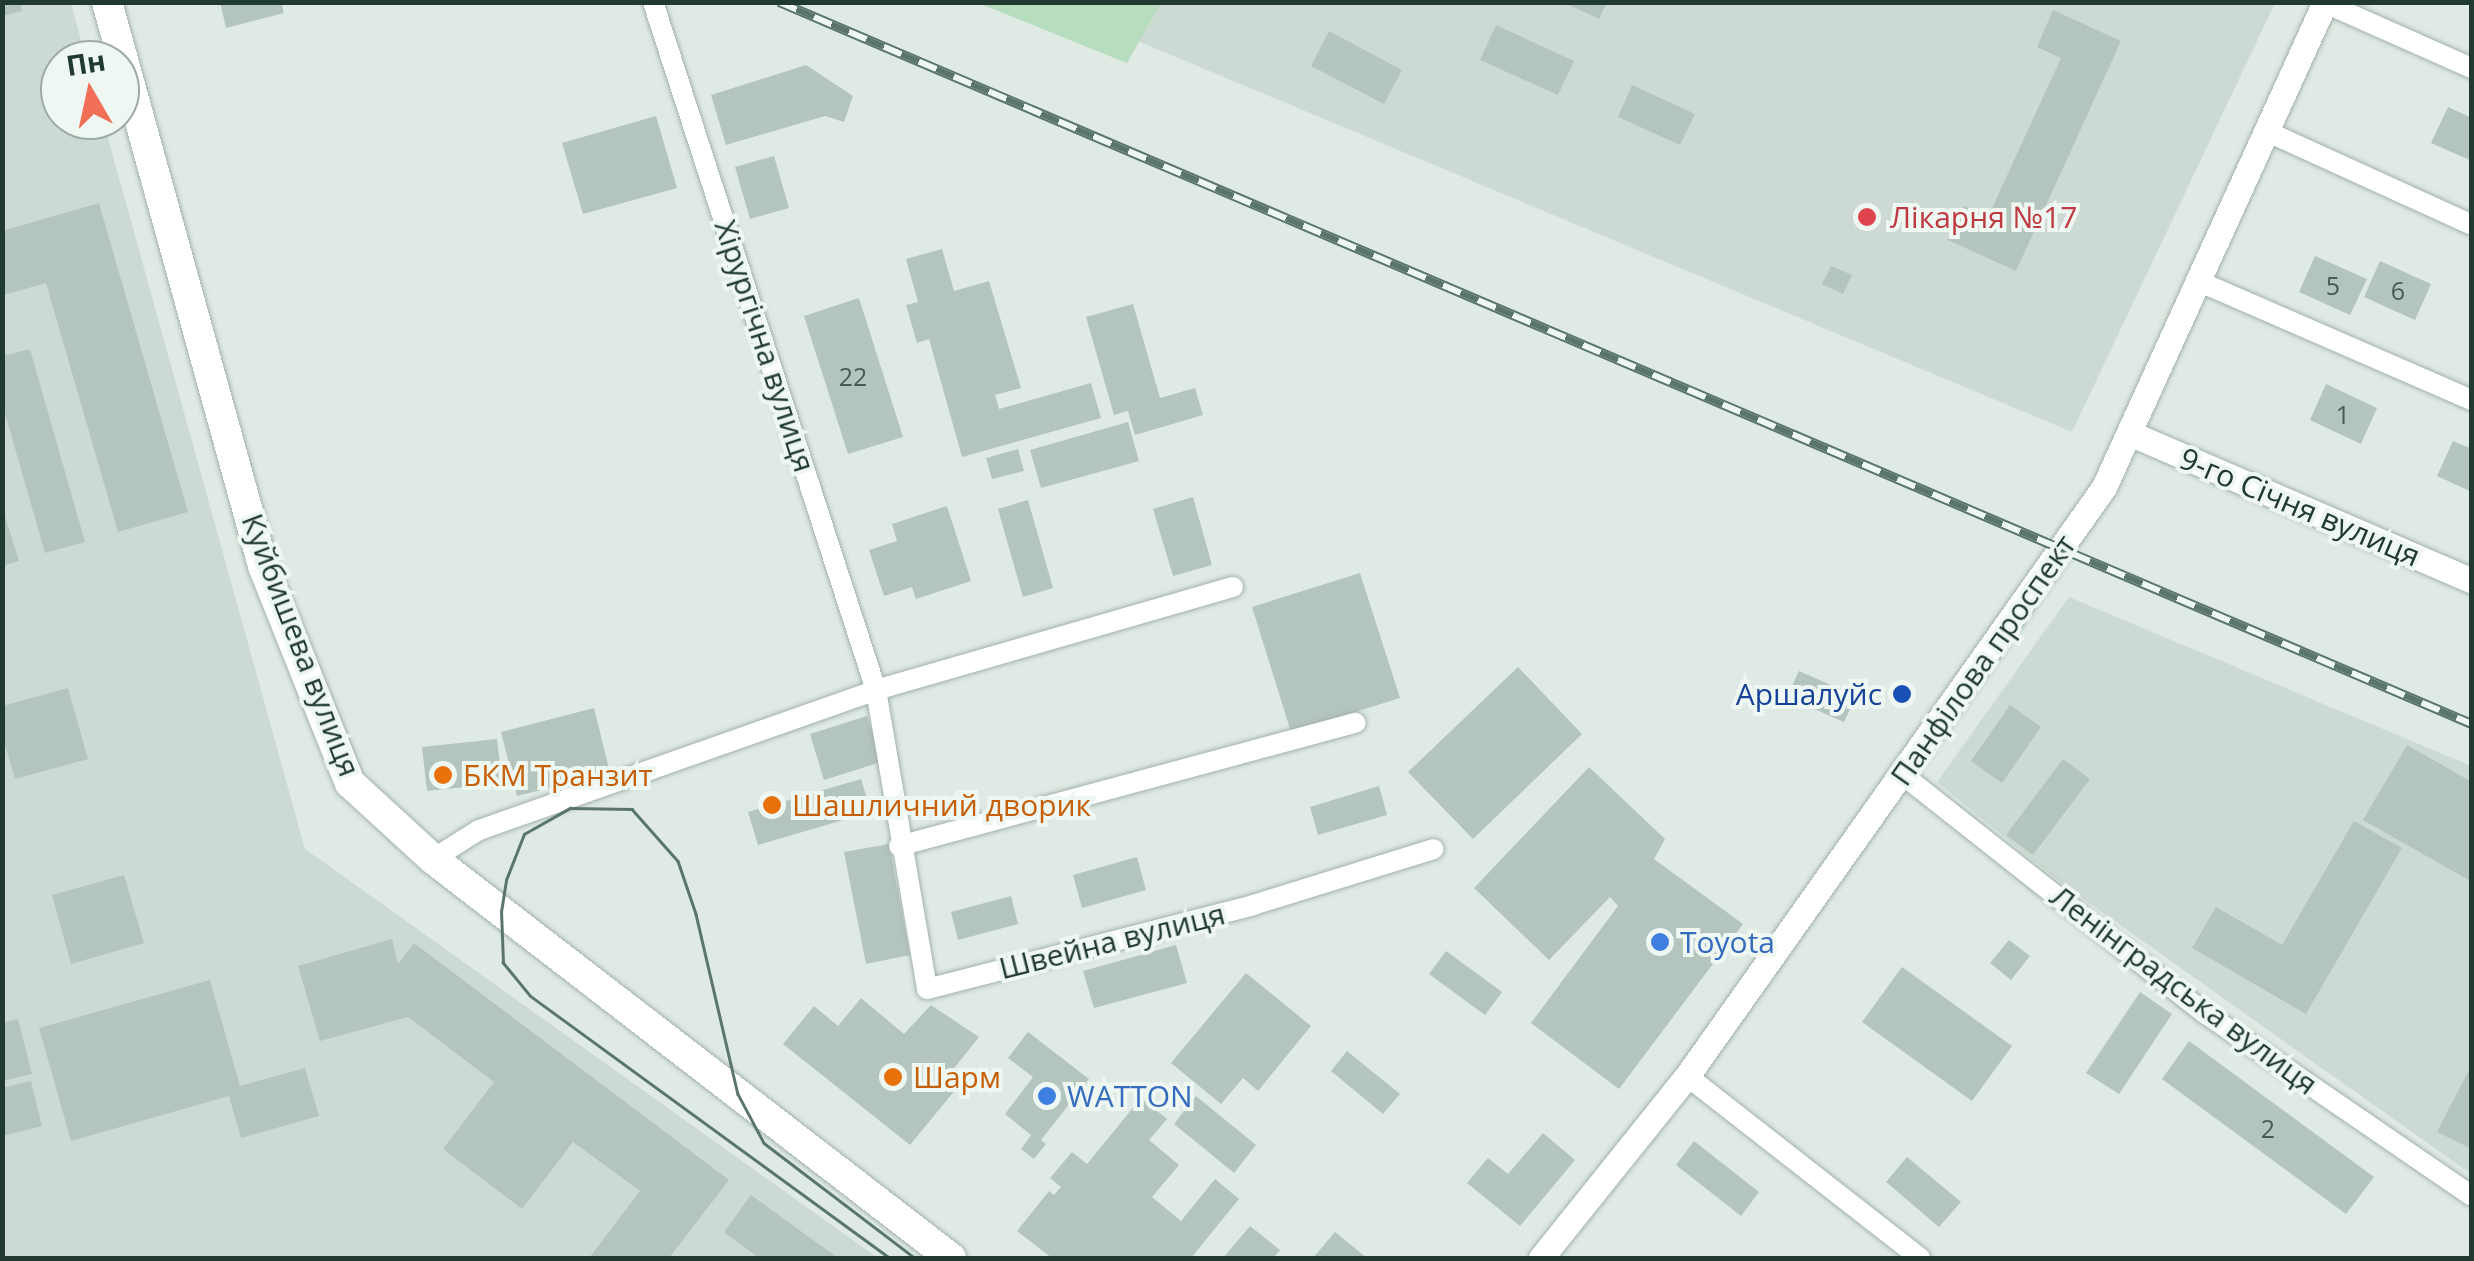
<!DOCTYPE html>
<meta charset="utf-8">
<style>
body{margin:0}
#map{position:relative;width:2474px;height:1261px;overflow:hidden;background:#dfeae4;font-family:"Open Sans",sans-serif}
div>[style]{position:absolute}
.built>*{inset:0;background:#cddad3}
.green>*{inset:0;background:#b7dcbe}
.building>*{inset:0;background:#b4c5bd}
.roads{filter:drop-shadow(0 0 2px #a2b2ab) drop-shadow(0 0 2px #a2b2ab)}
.minor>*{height:20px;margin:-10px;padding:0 10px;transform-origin:10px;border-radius:10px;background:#fff}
.tertiary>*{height:25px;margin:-12.5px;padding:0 12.5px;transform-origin:12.5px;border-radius:12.5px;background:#fff}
.secondary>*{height:30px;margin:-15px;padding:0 15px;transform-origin:15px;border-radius:15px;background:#fff}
.tram>*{height:2.5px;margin:-1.25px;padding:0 1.25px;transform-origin:1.25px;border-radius:1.25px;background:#5a766c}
.rail>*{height:10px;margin-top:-5px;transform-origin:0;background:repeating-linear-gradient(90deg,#eff7f2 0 19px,#5a766c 0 38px);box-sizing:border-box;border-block:2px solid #5a766c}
.dots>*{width:28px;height:28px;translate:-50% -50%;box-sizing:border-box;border:5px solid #eff7f2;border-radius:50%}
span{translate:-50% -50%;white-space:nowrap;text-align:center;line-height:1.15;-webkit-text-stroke:8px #eff7f2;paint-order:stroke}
.number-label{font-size:25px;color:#455d54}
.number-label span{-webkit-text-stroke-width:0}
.health-label{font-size:30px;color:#be3a42}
.left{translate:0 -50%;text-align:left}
.street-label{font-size:30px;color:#203a31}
.transit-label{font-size:30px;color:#164399}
.right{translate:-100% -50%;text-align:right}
.food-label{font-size:30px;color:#c56008}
.shop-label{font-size:30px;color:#366cbe}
.frame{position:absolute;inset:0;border:5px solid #203a31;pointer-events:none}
.north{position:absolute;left:40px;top:40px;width:100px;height:100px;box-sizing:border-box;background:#eff7f2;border:2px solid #9caba5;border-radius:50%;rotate:351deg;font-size:28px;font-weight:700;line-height:40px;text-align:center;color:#203a31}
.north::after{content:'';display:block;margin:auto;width:35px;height:45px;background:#f16f56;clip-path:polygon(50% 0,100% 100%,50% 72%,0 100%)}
</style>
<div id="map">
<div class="built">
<i style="clip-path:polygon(2px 3px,71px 3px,86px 60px,60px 60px,60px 120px,103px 120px,305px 849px,878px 1258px,3px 1258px)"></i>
<i style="clip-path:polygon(1047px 3px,2275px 3px,2072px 432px)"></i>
<i style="clip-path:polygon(2069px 597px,2471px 766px,2471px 1174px,2061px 883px,1937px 782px)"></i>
</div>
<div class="green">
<i style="clip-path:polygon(978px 3px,1161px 2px,1161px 3px,1127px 63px)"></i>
</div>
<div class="building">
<i style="clip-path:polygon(2px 2px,20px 2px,22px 11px,2px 16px)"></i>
<i style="clip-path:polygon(220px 2px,281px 2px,284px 13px,226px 28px)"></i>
<i style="clip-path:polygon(1563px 2px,1607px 2px,1599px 19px)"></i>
<i style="clip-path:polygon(2053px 10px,2121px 41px,2016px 271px,1948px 240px,1964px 206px,1988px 217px,2061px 58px,2037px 47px)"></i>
<i style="clip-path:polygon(1496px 25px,1574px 61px,1558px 95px,1480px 60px)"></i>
<i style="clip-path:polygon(1329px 31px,1402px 70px,1384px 104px,1311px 66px)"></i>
<i style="clip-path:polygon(806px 65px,853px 96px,844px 122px,825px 116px,726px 145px,711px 95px)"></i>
<i style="clip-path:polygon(1632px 85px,1695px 114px,1680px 145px,1618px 117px)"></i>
<i style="clip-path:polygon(2448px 107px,2472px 118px,2472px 161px,2431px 143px)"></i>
<i style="clip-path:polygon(656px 116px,677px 188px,583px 214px,562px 143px)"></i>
<i style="clip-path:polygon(774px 156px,789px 208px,750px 219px,735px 167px)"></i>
<i style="clip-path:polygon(99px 203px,188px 512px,118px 532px,46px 283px,4px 295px,2px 290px,2px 231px)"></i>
<i style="clip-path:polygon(942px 249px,954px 291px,989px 281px,1021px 388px,995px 395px,999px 409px,1091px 383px,1101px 418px,962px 457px,929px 339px,917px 343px,906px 305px,918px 302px,906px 259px)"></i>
<i style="clip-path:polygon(2315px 256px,2367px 279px,2350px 315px,2299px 292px)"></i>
<i style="clip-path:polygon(2380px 261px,2431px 284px,2415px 320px,2364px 297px)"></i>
<i style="clip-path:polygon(1831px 266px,1852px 275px,1843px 294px,1822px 284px)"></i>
<i style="clip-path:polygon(859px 298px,903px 437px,848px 454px,804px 316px)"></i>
<i style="clip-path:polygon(1133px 304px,1160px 398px,1195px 388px,1203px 415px,1135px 435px,1128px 411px,1114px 415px,1086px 317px)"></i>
<i style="clip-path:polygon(30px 349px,85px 542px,45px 553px,2px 403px,2px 356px)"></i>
<i style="clip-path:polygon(2326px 384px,2377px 408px,2361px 444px,2310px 420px)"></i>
<i style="clip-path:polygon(1128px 422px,1139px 461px,1041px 488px,1030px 450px)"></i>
<i style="clip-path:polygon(2453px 441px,2472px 449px,2472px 492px,2437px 476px)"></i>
<i style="clip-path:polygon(1018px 449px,1024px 471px,992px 479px,986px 458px)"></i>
<i style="clip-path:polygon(1193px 497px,1212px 565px,1173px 576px,1153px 509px)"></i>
<i style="clip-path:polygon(1028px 500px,1053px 588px,1023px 597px,998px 509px)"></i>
<i style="clip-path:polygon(947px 506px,971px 581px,916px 599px,912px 587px,884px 596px,869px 550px,897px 541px,892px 524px)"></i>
<i style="clip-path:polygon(2px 507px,19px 561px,2px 566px)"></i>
<i style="clip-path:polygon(1360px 573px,1400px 698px,1291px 732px,1252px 607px)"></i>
<i style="clip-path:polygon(1518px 667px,1582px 734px,1473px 839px,1408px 772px)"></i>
<i style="clip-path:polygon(1799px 671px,1856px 696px,1844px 722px,1787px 697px)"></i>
<i style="clip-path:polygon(68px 688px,88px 759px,15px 779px,2px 735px,2px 706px)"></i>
<i style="clip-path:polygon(2010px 705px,2041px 727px,2002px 783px,1971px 761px)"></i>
<i style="clip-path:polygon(594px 708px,610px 773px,517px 796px,501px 732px)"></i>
<i style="clip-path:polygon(867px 716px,881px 762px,824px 780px,810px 734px)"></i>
<i style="clip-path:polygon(497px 739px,502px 783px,427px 791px,422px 747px)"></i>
<i style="clip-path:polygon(2407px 745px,2472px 782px,2472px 882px,2363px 820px)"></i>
<i style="clip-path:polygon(2063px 759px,2090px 779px,2033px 855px,2006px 835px)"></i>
<i style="clip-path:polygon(1589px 767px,1665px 839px,1654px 859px,1743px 924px,1619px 1089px,1531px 1023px,1618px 906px,1610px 897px,1549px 960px,1474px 888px)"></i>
<i style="clip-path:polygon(861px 779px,871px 812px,758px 845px,748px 812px)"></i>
<i style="clip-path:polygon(1379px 786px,1387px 815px,1318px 835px,1310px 807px)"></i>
<i style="clip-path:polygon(2354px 821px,2402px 848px,2306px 1014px,2192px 948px,2216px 907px,2282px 945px)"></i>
<i style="clip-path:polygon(889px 844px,910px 955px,866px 964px,844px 852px)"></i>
<i style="clip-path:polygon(1137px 857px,1146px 890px,1082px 908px,1073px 875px)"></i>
<i style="clip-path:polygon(124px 875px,144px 943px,71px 964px,52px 895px)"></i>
<i style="clip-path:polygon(1011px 896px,1018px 924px,958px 940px,951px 912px)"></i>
<i style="clip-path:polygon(392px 939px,398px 964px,414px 943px,729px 1180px,669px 1258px,589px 1258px,640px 1191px,573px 1142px,522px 1209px,443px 1149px,494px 1082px,408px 1017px,320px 1041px,298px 966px)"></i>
<i style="clip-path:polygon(2009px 940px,2030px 956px,2011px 980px,1990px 963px)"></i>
<i style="clip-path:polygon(1176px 945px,1187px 983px,1094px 1008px,1083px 971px)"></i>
<i style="clip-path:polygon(1446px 951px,1502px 992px,1485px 1015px,1429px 974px)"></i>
<i style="clip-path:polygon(1902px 967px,2012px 1046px,1972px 1101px,1862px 1022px)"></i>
<i style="clip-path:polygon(1246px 973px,1311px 1026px,1258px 1091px,1243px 1078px,1221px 1104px,1171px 1063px)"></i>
<i style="clip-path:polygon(210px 980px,240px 1086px,305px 1068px,319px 1116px,241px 1138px,229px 1096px,71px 1141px,39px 1028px)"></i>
<i style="clip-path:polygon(2140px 992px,2172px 1014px,2119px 1094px,2086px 1073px)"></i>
<i style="clip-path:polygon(861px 998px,904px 1034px,931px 1005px,979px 1037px,951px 1072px,961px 1083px,910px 1145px,783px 1044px,814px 1006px,838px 1026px)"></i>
<i style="clip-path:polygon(18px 1019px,32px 1074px,2px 1081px,2px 1023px)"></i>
<i style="clip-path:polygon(1028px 1032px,1089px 1079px,1041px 1140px,1046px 1144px,1034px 1159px,1021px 1149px,1031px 1135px,1005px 1114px,1033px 1077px,1008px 1058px)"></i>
<i style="clip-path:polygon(2189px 1041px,2374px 1177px,2346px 1214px,2162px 1079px)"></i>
<i style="clip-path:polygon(1347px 1051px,1400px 1094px,1383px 1114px,1331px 1071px)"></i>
<i style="clip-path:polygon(2472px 1064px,2472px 1149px,2437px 1132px)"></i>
<i style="clip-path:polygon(31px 1081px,42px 1126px,2px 1136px,2px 1088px)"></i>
<i style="clip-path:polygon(1196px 1096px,1256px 1145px,1234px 1173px,1174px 1124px)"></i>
<i style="clip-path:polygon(1141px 1098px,1167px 1119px,1149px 1140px,1179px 1165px,1152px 1197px,1181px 1221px,1215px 1179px,1239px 1199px,1191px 1258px,1052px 1258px,1017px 1231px,1049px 1191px,1054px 1195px,1061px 1187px,1050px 1178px,1072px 1152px,1087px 1164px)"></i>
<i style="clip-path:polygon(1543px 1133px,1575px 1160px,1520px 1226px,1467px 1183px,1488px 1158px,1508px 1174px)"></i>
<i style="clip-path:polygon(1694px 1141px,1759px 1192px,1741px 1216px,1676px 1165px)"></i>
<i style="clip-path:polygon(1907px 1157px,1961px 1202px,1939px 1227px,1886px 1182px)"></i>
<i style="clip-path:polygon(751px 1195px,838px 1258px,759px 1258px,724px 1232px)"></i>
<i style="clip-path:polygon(1250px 1226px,1280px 1250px,1273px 1258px,1223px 1258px)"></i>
<i style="clip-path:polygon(1335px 1232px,1367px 1258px,1313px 1258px)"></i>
</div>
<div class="roads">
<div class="minor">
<i style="left:2325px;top:3px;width:161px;rotate:23.9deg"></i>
<i style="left:2266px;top:131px;width:226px;rotate:24.5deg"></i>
<i style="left:2198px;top:281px;width:299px;rotate:23.5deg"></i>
<i style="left:1233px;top:587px;width:372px;rotate:163.9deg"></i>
<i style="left:876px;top:690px;width:303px;rotate:80.3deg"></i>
<i style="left:927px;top:989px;width:337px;rotate:-14.4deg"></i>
<i style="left:1253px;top:905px;width:189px;rotate:-17.2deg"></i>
<i style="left:1903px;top:775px;width:386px;rotate:38.3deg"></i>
<i style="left:2206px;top:1014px;width:322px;rotate:34.4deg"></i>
<i style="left:899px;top:846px;width:473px;rotate:-15.1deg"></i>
<i style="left:433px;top:859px;width:54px;rotate:-32.2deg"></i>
<i style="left:479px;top:830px;width:421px;rotate:-19.4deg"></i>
<i style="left:876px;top:690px;width:723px;rotate:-107.96deg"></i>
<i style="left:1687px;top:1076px;width:296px;rotate:38deg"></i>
</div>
<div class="tertiary">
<i style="left:2129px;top:433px;width:374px;rotate:23.3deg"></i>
<i style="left:1541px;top:1258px;width:233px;rotate:-51.3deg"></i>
<i style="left:1687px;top:1076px;width:722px;rotate:-54.7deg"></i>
<i style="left:2104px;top:487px;width:533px;rotate:-65.5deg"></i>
</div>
<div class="secondary">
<i style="left:107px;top:2px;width:585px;rotate:74.54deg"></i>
<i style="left:263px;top:566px;width:234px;rotate:68.2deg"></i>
<i style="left:350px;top:783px;width:113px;rotate:42.5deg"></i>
<i style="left:433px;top:859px;width:654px;rotate:37.61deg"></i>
</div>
</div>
<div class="tram">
<i style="left:889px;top:1258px;width:444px;rotate:-143.9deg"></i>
<i style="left:530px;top:996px;width:43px;rotate:-129.3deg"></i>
<i style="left:503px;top:963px;width:51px;rotate:-92.2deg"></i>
<i style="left:501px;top:912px;width:32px;rotate:-81deg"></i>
<i style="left:506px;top:880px;width:49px;rotate:-68.6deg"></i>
<i style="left:524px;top:834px;width:53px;rotate:-29.5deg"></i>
<i style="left:570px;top:808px;width:62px;rotate:0.9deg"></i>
<i style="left:632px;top:809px;width:69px;rotate:48.5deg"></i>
<i style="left:678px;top:861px;width:56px;rotate:71.2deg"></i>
<i style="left:696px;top:914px;width:185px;rotate:76.9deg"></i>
<i style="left:738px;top:1094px;width:55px;rotate:62deg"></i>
<i style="left:764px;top:1143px;width:190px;rotate:37.3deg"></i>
</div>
<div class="rail">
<i style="left:779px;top:2px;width:1841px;rotate:23.1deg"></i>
</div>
<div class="dots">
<i style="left:1867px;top:217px;background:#e0444e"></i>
<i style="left:1902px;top:694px;background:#1a4fb4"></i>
<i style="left:443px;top:775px;background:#e8710a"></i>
<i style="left:772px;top:805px;background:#e8710a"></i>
<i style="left:1660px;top:942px;background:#3f7fe0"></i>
<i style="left:893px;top:1077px;background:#e8710a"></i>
<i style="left:1047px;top:1096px;background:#3f7fe0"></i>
</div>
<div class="number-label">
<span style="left:2333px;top:285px">5</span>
<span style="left:2398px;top:290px">6</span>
<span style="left:853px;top:376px">22</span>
<span style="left:2343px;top:414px">1</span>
<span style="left:2268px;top:1128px">2</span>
</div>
<div class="health-label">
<span class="left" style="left:1890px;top:217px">Лікарня №17</span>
</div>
<div class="street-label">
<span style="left:765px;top:346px;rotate:72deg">Хірургічна вулиця</span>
<span style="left:2300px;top:507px;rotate:23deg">9-го Січня вулиця</span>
<span style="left:301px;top:645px;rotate:69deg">Куйбишева вулиця</span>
<span style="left:1983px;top:660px;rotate:-55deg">Панфілова проспект</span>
<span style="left:1112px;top:941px;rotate:-14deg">Швейна вулиця</span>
<span style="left:2184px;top:990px;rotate:37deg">Ленінградська вулиця</span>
</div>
<div class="transit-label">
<span class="right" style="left:1882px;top:694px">Аршалуйс</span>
</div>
<div class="food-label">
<span class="left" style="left:463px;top:775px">БКМ Транзит</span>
<span class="left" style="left:792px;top:805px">Шашличний дворик</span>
<span class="left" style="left:913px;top:1077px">Шарм</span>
</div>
<div class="shop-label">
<span class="left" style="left:1680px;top:942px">Toyota</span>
<span class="left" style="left:1067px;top:1096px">WATTON</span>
</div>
<div class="frame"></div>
<div class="north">Пн</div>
</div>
